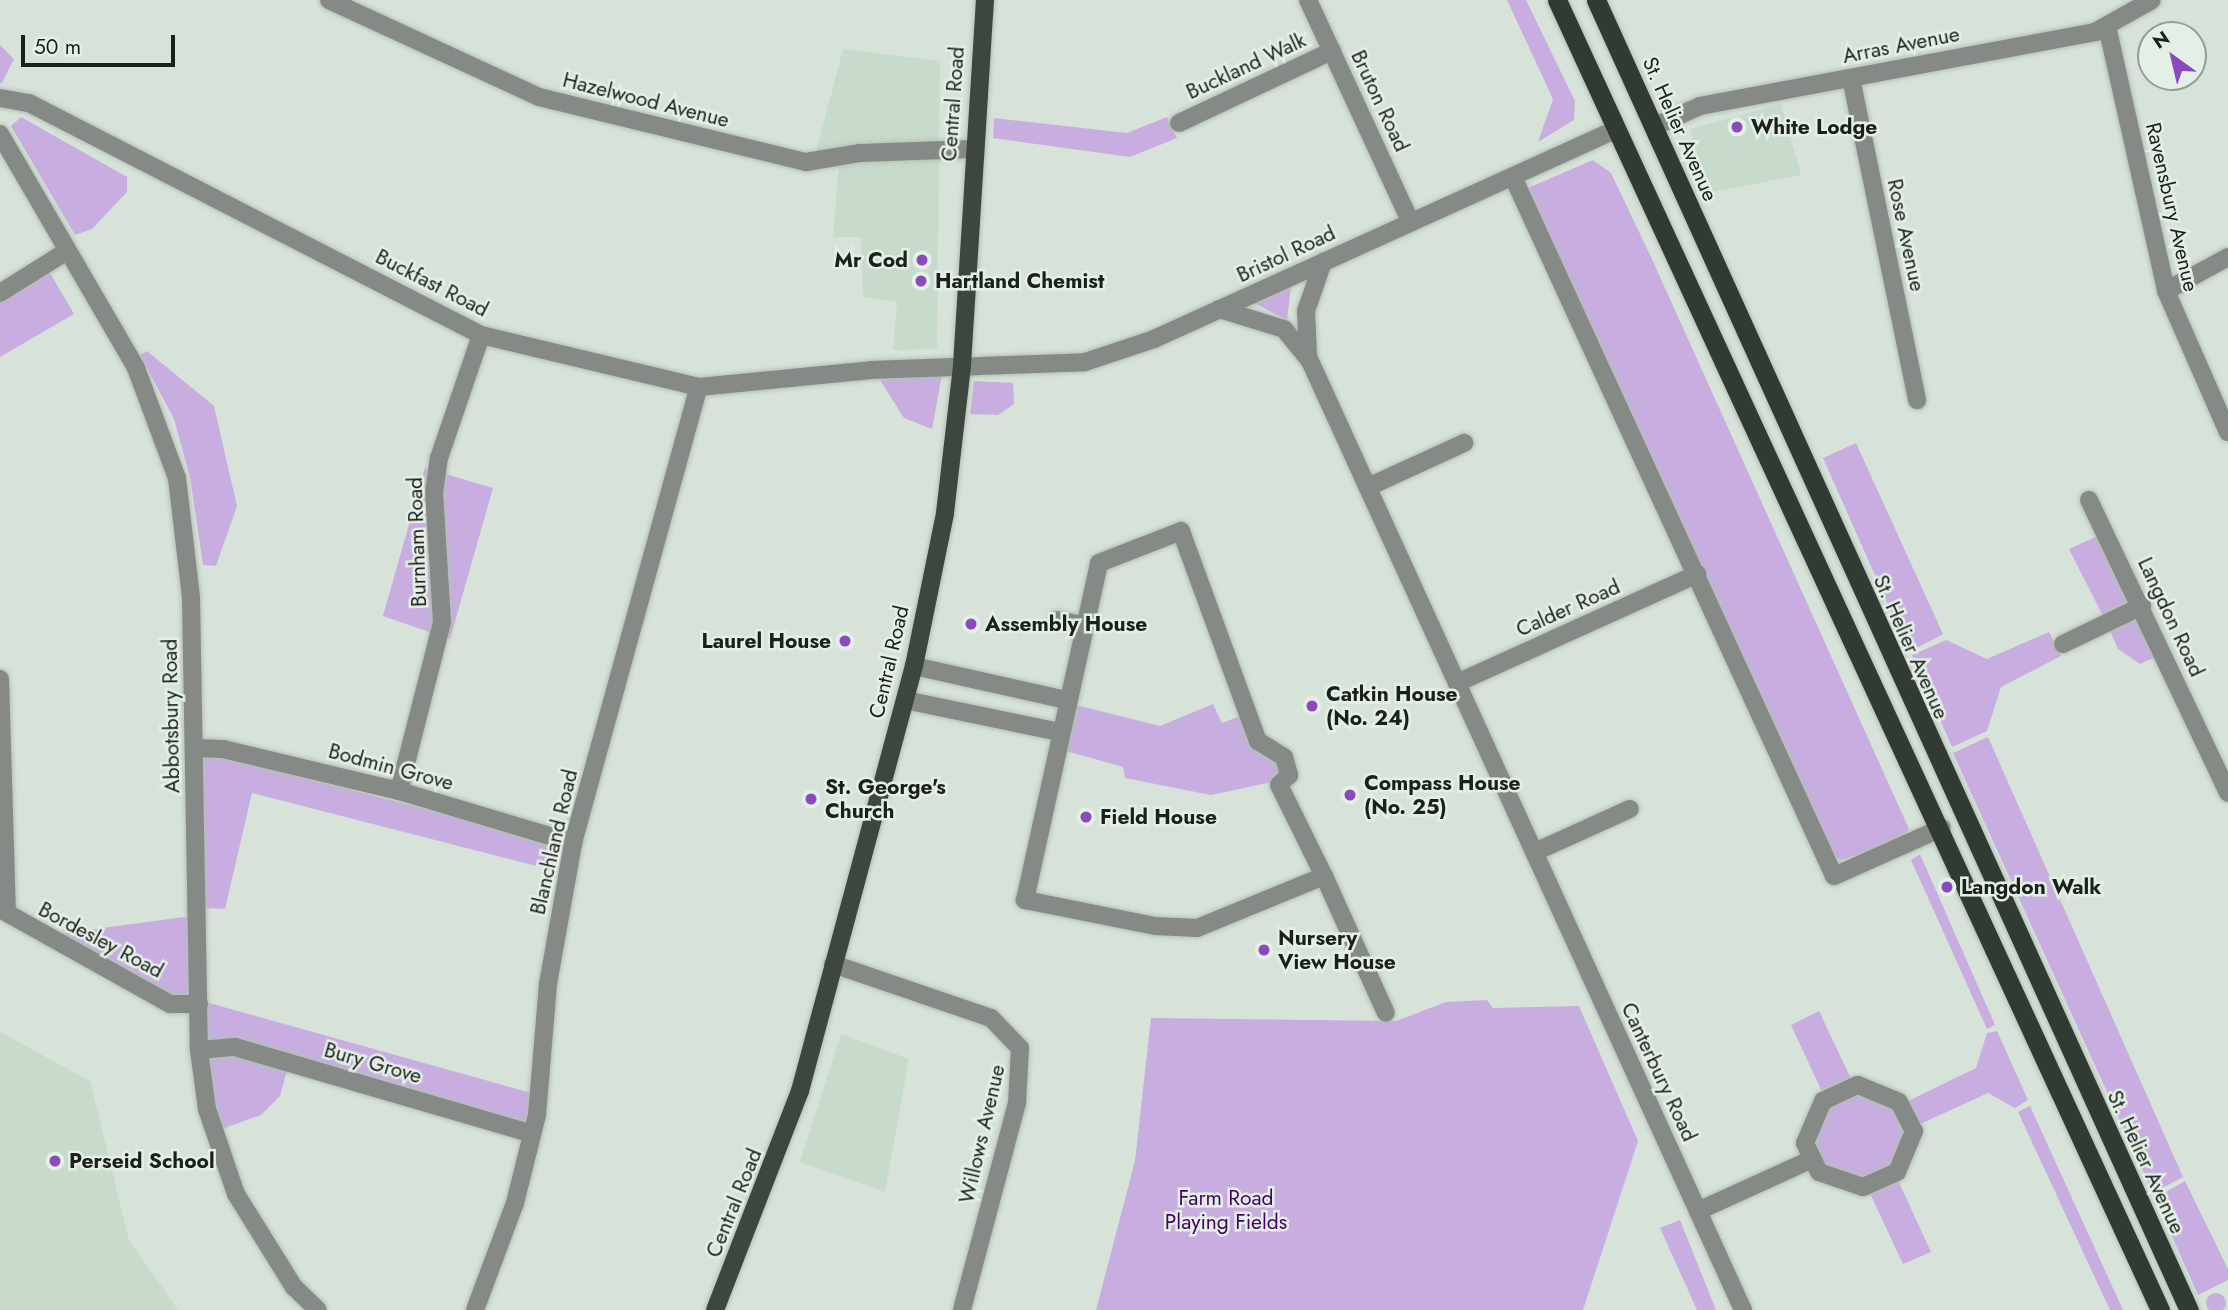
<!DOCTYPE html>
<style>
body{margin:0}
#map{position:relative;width:2228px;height:1310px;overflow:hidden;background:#d7e3d9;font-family:Jost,sans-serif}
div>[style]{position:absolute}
.built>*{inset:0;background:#c7dacb}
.green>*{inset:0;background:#c8ade1}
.round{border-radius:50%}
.roads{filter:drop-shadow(0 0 2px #b5c0b7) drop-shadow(0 0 2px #b5c0b7)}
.minor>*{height:18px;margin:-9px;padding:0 9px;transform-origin:9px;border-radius:9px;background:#858a86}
.tertiary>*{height:18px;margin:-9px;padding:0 9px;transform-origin:9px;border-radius:9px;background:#858a86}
.primary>*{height:18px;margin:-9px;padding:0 9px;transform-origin:9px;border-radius:9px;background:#3d463f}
.trunk>*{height:19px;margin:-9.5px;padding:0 9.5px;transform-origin:9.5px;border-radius:9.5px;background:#313a33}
.dots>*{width:19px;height:19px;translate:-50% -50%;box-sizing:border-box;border:4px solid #e4f0e6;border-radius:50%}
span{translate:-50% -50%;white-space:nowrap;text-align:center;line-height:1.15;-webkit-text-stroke:5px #e4f0e6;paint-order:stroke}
.street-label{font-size:21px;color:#1b201c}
.poi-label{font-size:21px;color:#1b201c;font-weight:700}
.left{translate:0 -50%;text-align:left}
.right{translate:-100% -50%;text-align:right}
.park-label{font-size:21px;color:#450068}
.north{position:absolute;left:2137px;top:21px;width:70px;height:70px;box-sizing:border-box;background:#e4f0e6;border:2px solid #949d95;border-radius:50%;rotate:326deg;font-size:19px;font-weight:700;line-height:28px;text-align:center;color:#1b201c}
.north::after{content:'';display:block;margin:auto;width:24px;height:32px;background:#8c48bd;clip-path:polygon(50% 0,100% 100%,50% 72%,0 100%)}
.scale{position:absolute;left:21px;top:35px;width:154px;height:32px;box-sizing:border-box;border:4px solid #1b201c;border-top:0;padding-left:9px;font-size:21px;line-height:24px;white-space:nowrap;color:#1b201c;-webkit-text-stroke:5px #e4f0e6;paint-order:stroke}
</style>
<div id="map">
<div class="built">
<i style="clip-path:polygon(843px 49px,940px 61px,937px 349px,893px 350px,897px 302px,863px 297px,861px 237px,833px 237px,839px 163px,813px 164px)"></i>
<i style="clip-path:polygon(1781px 104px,1801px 175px,1708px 193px,1690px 129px)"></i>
<i style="clip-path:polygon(0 1032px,90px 1081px,129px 1240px,178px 1310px,0 1310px)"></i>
<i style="clip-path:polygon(841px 1034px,909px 1059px,885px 1192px,800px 1162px)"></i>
</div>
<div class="green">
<i style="clip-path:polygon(1507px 0,1526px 0,1575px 101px,1574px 120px,1538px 142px,1553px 99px)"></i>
<i style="clip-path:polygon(0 45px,14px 59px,2px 83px,0 83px)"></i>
<i style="clip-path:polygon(21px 117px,127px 177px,127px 192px,92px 229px,75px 235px,11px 126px)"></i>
<i style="clip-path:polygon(1167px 117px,1177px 138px,1130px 157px,993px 138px,994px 118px,1127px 133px)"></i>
<i style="clip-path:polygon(1593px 160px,1611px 173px,1651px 257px,1909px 829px,1898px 843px,1841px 860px,1831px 855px,1528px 188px)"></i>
<i style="clip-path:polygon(50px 273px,74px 314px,0 357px,0 299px)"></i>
<i style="clip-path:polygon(1291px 286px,1287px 320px,1254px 303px)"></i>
<i style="clip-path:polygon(147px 351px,214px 406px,237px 506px,216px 566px,203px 565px,190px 477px,174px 419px,140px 355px)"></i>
<i style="clip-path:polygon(942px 375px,932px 429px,904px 418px,880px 380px)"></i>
<i style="clip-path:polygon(974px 381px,1013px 383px,1014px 404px,998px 415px,970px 414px)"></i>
<i style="clip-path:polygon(1856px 443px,1943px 634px,1909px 652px,1823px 458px)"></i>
<i style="clip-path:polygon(425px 468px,493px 488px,450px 639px,383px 616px)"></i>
<i style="clip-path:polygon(2102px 534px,2136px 604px,2104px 618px,2069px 549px)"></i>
<i style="clip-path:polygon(2140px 611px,2160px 655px,2140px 664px,2118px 649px,2108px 626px)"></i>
<i style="clip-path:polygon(2049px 632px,2061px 656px,2001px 687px,1987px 731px,1952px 747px,1912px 655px,1946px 640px,1987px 659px)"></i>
<i style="clip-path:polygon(1213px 704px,1222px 723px,1243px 715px,1275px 756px,1282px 772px,1277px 781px,1211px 795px,1125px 778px,1123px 767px,1066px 751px,1076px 705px,1160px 726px)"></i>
<i style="clip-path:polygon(1988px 737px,2183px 1177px,2153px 1193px,1953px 753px)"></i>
<i style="clip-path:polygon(200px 751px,569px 846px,564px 873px,252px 793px,225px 909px,200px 908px)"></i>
<i style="clip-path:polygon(1920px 854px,1995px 1025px,1987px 1029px,1911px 860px)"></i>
<i style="clip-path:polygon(192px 916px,194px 1000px,172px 999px,50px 935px)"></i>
<i style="clip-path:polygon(1487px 1000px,1493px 1008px,1579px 1006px,1638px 1141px,1583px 1310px,1096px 1310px,1135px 1161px,1151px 1018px,1396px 1021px,1446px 1002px)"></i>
<i style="clip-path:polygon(202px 1001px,535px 1094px,530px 1130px,290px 1060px,280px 1096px,261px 1115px,216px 1131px)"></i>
<i style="clip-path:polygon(1819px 1011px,1853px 1083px,1824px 1096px,1791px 1025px)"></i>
<i style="clip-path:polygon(1997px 1031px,2028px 1100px,2015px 1108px,1988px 1093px,1916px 1126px,1904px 1103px,1976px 1068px,1987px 1033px)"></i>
<i class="round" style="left:1815px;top:1093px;width:88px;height:88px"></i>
<i style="clip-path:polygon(2030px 1106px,2123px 1310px,2110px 1310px,2018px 1112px)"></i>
<i style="clip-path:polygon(1896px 1176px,1931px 1252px,1903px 1264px,1868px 1189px)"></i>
<i style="clip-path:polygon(2185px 1181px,2228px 1269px,2228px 1280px,2198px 1295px,2155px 1198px)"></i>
<i style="clip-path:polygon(1680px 1220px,1716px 1310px,1697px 1310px,1660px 1228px)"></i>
<i class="round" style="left:2206px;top:1293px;width:20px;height:20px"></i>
</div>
<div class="roads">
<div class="minor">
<i style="left:329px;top:0;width:231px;rotate:24.8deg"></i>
<i style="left:539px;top:97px;width:275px;rotate:13.7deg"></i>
<i style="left:806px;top:162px;width:55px;rotate:-9.5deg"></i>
<i style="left:860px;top:153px;width:112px;rotate:-2deg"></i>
<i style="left:1308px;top:0;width:243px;rotate:65.2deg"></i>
<i style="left:2107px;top:26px;width:271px;rotate:77.4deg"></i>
<i style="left:2166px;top:291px;width:154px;rotate:66.3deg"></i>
<i style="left:1851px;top:78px;width:329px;rotate:78.4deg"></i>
<i style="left:0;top:98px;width:29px;rotate:10deg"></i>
<i style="left:29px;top:103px;width:508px;rotate:27.17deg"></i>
<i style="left:481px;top:335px;width:224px;rotate:13.4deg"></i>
<i style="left:699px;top:387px;width:173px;rotate:-5.6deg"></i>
<i style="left:871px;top:370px;width:214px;rotate:-2.1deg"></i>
<i style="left:1085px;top:362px;width:73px;rotate:-18.4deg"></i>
<i style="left:1154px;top:339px;width:506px;rotate:-24.39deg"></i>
<i style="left:1179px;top:123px;width:169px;rotate:-25.2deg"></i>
<i style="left:1655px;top:126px;width:49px;rotate:-24deg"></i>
<i style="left:1700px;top:106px;width:402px;rotate:-10.6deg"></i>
<i style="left:2095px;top:32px;width:65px;rotate:-29.3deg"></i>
<i style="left:1513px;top:177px;width:769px;rotate:65.33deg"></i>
<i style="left:1834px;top:876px;width:118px;rotate:-24deg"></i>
<i style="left:2166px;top:291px;width:71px;rotate:-28.7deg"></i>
<i style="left:0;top:293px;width:79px;rotate:-32.1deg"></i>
<i style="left:1219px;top:309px;width:68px;rotate:17.1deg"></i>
<i style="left:1284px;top:329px;width:41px;rotate:50.9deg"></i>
<i style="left:1310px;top:361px;width:1043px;rotate:65.47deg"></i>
<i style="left:1308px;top:355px;width:44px;rotate:-92.6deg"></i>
<i style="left:1306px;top:311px;width:52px;rotate:-70.9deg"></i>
<i style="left:1368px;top:487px;width:106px;rotate:-24.6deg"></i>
<i style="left:2089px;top:500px;width:324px;rotate:64.6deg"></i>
<i style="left:1181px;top:531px;width:224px;rotate:69.9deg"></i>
<i style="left:1258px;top:741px;width:31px;rotate:32deg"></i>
<i style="left:1284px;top:757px;width:19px;rotate:74deg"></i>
<i style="left:1289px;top:775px;width:14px;rotate:135deg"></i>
<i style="left:1279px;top:785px;width:102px;rotate:63.7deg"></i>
<i style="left:1324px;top:876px;width:137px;rotate:157.7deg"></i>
<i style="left:1197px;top:928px;width:42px;rotate:-177.3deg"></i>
<i style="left:1155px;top:926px;width:133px;rotate:-168.7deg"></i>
<i style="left:1025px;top:900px;width:345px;rotate:-77.6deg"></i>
<i style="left:1099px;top:563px;width:88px;rotate:-21.3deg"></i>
<i style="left:1057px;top:620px;width:26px;rotate:11deg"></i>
<i style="left:2063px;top:644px;width:88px;rotate:-25.7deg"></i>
<i style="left:914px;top:666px;width:156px;rotate:12.6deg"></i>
<i style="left:0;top:679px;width:234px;rotate:88.3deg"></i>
<i style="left:7px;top:913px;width:187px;rotate:29.2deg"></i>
<i style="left:170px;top:1004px;width:29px"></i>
<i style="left:1457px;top:683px;width:264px;rotate:-24.4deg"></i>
<i style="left:905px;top:700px;width:157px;rotate:11.7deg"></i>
<i style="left:194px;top:748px;width:29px;rotate:2deg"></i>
<i style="left:223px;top:749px;width:181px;rotate:13.4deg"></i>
<i style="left:399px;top:791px;width:182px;rotate:16.6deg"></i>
<i style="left:399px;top:791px;width:174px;rotate:-75.7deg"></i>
<i style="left:442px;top:622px;width:129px;rotate:-93.5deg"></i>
<i style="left:434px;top:493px;width:35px;rotate:-82deg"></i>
<i style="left:439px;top:458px;width:130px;rotate:-71.1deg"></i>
<i style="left:1535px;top:852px;width:104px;rotate:-24.4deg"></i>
<i style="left:1324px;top:876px;width:150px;rotate:65.7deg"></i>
<i style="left:833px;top:964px;width:167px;rotate:18.9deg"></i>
<i style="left:991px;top:1018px;width:42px;rotate:46deg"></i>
<i style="left:1020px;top:1048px;width:55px;rotate:93.1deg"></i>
<i style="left:1017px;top:1103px;width:214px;rotate:104.9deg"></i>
<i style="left:199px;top:1050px;width:36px;rotate:-5deg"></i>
<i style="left:235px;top:1047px;width:309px;rotate:16.3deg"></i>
<i style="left:1858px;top:1085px;width:44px;rotate:22.5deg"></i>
<i style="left:1899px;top:1102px;width:33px;rotate:63deg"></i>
<i style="left:1914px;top:1131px;width:44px;rotate:112.5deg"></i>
<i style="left:1897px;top:1172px;width:37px;rotate:156deg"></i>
<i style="left:1863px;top:1187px;width:46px;rotate:-161.2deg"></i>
<i style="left:1819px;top:1172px;width:32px;rotate:-116deg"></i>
<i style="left:1805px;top:1143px;width:46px;rotate:-66.8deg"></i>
<i style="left:1823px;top:1101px;width:38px;rotate:-25deg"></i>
<i style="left:1698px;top:1211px;width:123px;rotate:-24.5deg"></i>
<i style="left:475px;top:1310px;width:114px;rotate:-69.5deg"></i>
<i style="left:515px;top:1203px;width:91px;rotate:-76deg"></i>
<i style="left:537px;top:1115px;width:131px;rotate:-85.2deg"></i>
<i style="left:548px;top:984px;width:143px;rotate:-79.9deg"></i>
<i style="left:573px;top:843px;width:473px;rotate:-74.6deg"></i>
</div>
<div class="tertiary">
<i style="left:0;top:134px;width:271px;rotate:59.8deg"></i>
<i style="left:136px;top:368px;width:117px;rotate:69.6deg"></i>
<i style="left:177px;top:478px;width:121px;rotate:83.3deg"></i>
<i style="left:191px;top:598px;width:452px;rotate:89deg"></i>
<i style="left:199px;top:1050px;width:60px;rotate:82.3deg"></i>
<i style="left:207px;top:1109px;width:90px;rotate:71.2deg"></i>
<i style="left:236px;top:1194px;width:110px;rotate:58.1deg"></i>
<i style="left:294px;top:1287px;width:33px;rotate:44deg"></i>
</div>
<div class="primary">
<i style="left:715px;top:1310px;width:235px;rotate:-68.8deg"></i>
<i style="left:800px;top:1091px;width:440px;rotate:-75deg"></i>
<i style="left:914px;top:666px;width:156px;rotate:-78.5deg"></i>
<i style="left:945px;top:513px;width:149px;rotate:-83.4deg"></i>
<i style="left:962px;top:365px;width:366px;rotate:-86.4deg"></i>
</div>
<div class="trunk">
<i style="left:1557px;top:0;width:1442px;rotate:65.28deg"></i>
<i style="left:1596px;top:0;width:1438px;rotate:65.65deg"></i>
</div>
</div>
<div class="dots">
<i style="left:1737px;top:127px;background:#8c48bd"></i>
<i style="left:922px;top:260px;background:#8c48bd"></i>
<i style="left:921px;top:281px;background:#8c48bd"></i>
<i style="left:971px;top:624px;background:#8c48bd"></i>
<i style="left:845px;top:641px;background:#8c48bd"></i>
<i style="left:1312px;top:706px;background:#8c48bd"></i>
<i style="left:1350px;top:795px;background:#8c48bd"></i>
<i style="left:811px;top:799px;background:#8c48bd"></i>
<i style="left:1086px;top:817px;background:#8c48bd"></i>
<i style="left:1947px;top:887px;background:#8c48bd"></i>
<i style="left:1264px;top:950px;background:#8c48bd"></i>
<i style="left:55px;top:1161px;background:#8c48bd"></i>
</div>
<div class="street-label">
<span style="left:1901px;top:45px;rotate:-11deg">Arras Avenue</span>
<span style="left:1246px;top:66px;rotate:-25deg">Buckland Walk</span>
<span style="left:646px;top:100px;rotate:14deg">Hazelwood Avenue</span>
<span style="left:1380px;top:101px;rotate:65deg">Bruton Road</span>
<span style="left:953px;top:104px;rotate:-86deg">Central Road</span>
<span style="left:1680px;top:129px;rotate:66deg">St. Helier Avenue</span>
<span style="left:2172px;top:207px;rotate:77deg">Ravensbury Avenue</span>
<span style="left:1906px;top:235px;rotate:78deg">Rose Avenue</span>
<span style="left:1286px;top:254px;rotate:-25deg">Bristol Road</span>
<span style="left:432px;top:283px;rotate:27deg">Buckfast Road</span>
<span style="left:417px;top:542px;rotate:-92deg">Burnham Road</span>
<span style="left:1568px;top:608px;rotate:-24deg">Calder Road</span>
<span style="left:2171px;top:617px;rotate:65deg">Langdon Road</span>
<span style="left:1911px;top:647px;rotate:66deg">St. Helier Avenue</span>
<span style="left:889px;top:662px;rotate:-77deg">Central Road</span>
<span style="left:171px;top:716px;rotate:-91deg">Abbotsbury Road</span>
<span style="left:391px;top:767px;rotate:15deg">Bodmin Grove</span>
<span style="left:554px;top:842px;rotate:-77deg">Blanchland Road</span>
<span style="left:101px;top:940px;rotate:28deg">Bordesley Road</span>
<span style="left:373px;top:1063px;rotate:16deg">Bury Grove</span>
<span style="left:1659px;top:1072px;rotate:65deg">Canterbury Road</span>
<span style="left:982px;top:1134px;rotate:-77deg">Willows Avenue</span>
<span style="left:2146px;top:1162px;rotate:65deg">St. Helier Avenue</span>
<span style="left:734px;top:1203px;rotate:-68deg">Central Road</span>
</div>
<div class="poi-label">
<span class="left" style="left:1751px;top:127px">White Lodge</span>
<span class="right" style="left:908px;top:260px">Mr Cod</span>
<span class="left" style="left:935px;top:281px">Hartland Chemist</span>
<span class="left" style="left:985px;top:624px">Assembly House</span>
<span class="right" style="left:831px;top:641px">Laurel House</span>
<span class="left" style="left:1326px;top:706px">Catkin House<br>(No. 24)</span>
<span class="left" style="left:1364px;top:795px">Compass House<br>(No. 25)</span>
<span class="left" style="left:825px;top:799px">St. George's<br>Church</span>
<span class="left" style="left:1100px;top:817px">Field House</span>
<span class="left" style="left:1961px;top:887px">Langdon Walk</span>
<span class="left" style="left:1278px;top:950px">Nursery<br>View House</span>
<span class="left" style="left:69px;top:1161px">Perseid School</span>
</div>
<div class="park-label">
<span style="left:1226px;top:1210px">Farm Road<br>Playing Fields</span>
</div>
<div class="north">N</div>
<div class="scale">50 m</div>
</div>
